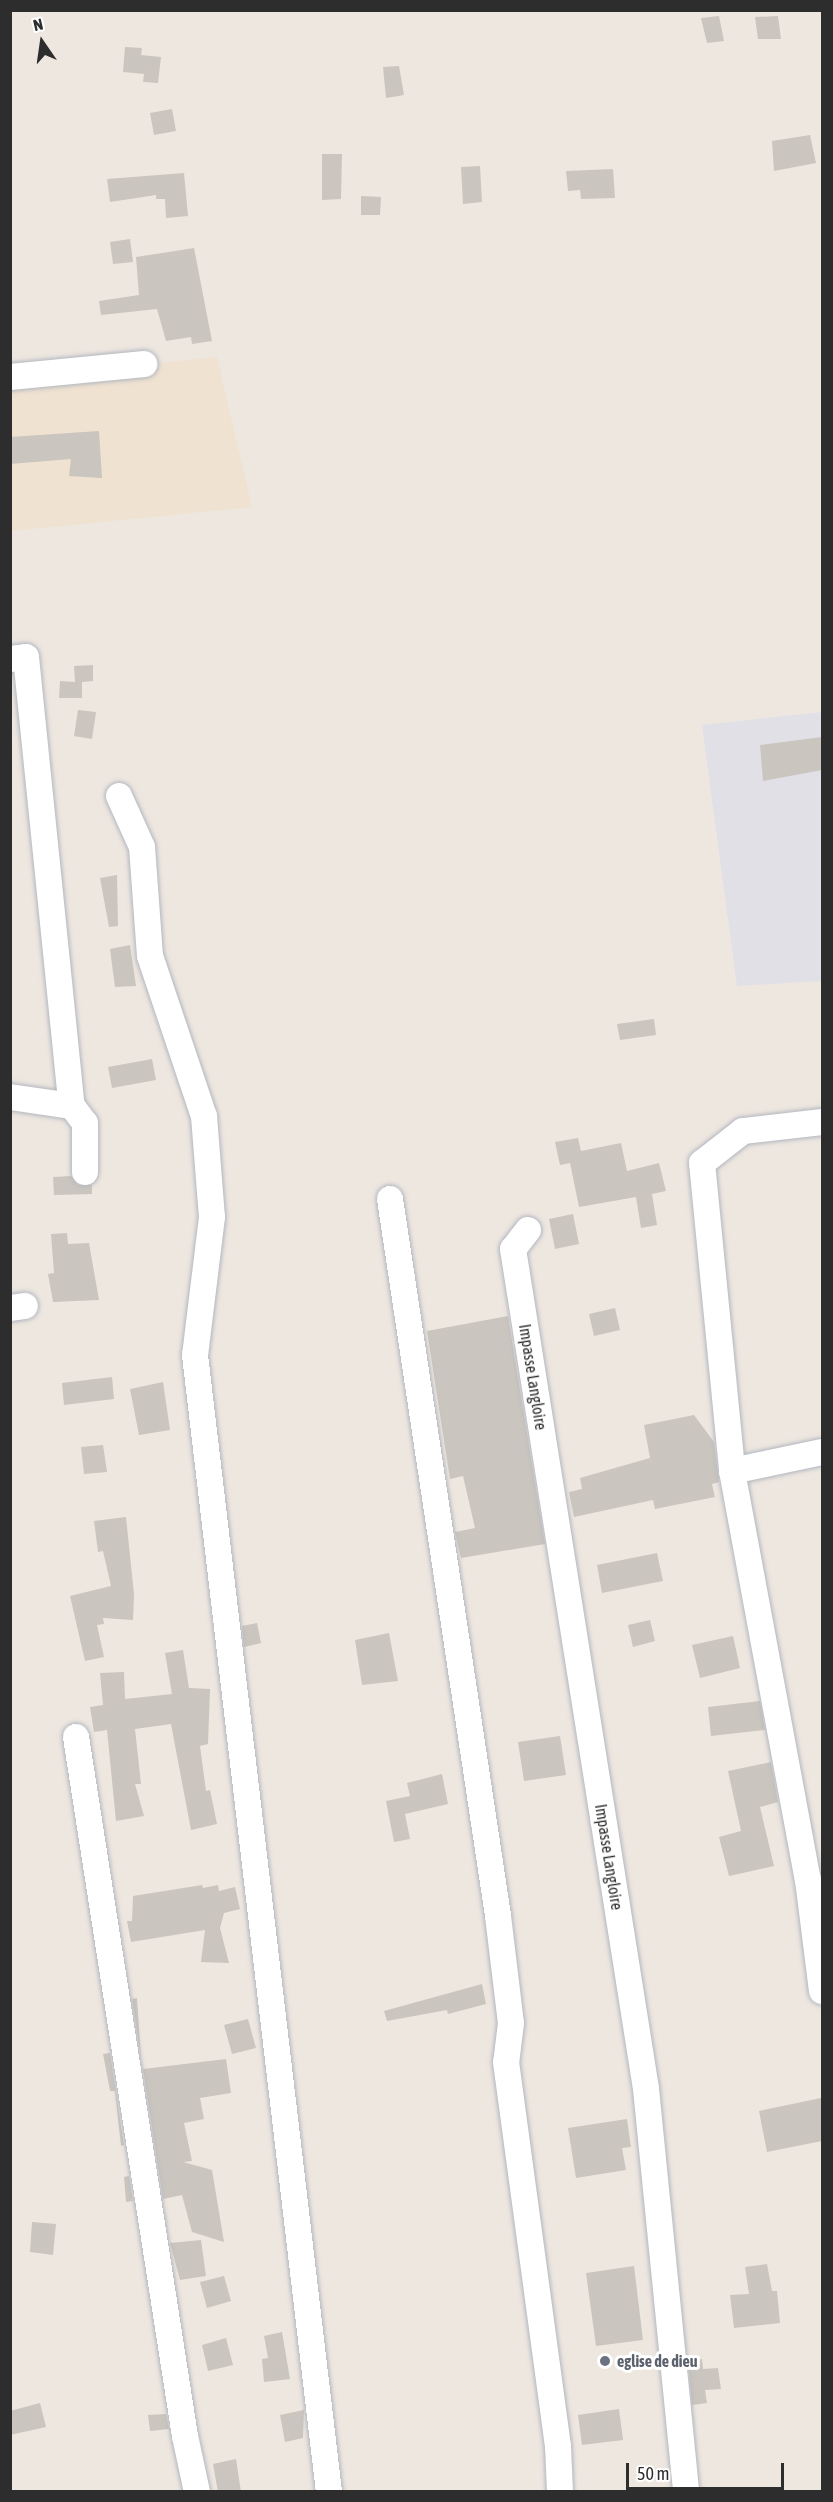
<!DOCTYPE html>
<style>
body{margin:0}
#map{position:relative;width:833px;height:2502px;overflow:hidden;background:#eee7e0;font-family:"Asap Condensed",sans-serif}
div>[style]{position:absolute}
.industrial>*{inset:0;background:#e1e0e7}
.education>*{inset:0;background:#efe2d0}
.building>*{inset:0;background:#cac5be}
.roads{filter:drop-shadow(0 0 2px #b3b7c0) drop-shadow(0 0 2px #b3b7c0)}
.street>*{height:26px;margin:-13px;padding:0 13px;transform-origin:13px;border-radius:13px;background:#fff}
.dots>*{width:16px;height:16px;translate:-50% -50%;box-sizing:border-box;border:3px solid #fff;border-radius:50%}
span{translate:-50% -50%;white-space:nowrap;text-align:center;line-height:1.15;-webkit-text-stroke:6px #fff;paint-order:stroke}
.street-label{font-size:16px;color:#2d2d2d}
.worship-label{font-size:16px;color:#5b616d;font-weight:700}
.left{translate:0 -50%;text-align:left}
.frame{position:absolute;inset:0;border:12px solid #2d2d2d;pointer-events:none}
.north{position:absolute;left:12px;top:12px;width:60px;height:60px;-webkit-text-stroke:4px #fff;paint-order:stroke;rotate:347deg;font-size:16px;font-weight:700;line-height:24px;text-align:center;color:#2d2d2d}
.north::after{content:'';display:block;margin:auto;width:21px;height:27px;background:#2d2d2d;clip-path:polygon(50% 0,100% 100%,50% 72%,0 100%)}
.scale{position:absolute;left:626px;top:2463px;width:158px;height:27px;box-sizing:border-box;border:3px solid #2d2d2d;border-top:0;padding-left:8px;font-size:18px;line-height:21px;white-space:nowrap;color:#2d2d2d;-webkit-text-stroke:4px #fff;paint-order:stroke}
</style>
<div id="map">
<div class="industrial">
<i style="clip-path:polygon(822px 712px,822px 981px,737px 986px,702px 725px)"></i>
</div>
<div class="education">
<i style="clip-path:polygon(217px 357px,252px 507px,11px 531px,10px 379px)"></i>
</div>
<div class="building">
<i style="clip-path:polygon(719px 16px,724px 41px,707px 43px,701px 18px)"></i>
<i style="clip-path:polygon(778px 16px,781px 39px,758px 39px,755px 17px)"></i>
<i style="clip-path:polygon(125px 47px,142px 48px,141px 55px,161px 57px,158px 83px,143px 82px,144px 74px,123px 72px)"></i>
<i style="clip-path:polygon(399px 66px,404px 95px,386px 98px,383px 67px)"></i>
<i style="clip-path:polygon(172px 109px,176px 131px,154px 135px,150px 113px)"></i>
<i style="clip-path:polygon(810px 135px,816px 163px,774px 171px,772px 141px)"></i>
<i style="clip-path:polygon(322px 154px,342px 154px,341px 199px,322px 200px)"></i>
<i style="clip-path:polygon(480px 166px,482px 202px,463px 204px,461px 167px)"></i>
<i style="clip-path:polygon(613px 169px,615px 198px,581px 199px,580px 190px,568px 191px,566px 171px)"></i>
<i style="clip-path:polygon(184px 173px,188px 216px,166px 218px,165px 199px,156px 199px,156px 195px,110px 202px,107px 179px)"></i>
<i style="clip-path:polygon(361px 196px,381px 197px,380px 215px,361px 215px)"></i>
<i style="clip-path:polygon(130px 239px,133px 262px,113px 264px,110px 242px)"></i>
<i style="clip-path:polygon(194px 248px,212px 341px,192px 344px,191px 337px,166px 341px,157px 309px,101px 315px,99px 301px,139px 295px,136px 257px)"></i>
<i style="clip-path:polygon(99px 431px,102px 478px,69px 476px,71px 459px,10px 464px,10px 437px)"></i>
<i style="clip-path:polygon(93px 665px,93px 681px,82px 682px,82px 698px,59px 698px,60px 681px,75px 682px,74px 666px)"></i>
<i style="clip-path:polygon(78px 710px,96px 712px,92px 739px,74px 736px)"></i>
<i style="clip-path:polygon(822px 737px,822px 770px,763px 781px,760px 745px)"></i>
<i style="clip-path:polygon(117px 875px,118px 926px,109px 927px,100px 878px)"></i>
<i style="clip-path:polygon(130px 945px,136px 986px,115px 987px,110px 949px)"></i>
<i style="clip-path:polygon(654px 1019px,656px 1035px,620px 1040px,617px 1024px)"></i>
<i style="clip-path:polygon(152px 1059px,156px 1080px,112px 1088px,108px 1067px)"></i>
<i style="clip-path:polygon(578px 1138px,581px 1151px,621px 1143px,627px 1171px,659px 1163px,666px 1191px,652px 1194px,657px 1225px,641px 1228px,636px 1197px,579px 1207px,570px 1163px,560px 1165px,555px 1142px)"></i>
<i style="clip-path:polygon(71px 1176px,78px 1185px,92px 1185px,92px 1194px,54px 1195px,53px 1177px)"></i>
<i style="clip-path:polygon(573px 1214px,579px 1244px,555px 1249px,549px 1219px)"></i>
<i style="clip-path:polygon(67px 1233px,68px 1244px,89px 1243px,99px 1300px,53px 1302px,48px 1274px,54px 1273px,51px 1234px)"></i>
<i style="clip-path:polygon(615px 1308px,620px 1330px,594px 1336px,589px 1314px)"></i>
<i style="clip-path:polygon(508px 1316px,545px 1544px,461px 1558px,455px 1532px,475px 1528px,463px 1476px,450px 1479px,427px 1331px)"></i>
<i style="clip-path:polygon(112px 1377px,114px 1399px,64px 1405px,62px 1383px)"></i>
<i style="clip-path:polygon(163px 1382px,170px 1430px,139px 1435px,130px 1389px)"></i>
<i style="clip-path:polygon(694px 1415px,714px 1442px,719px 1482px,712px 1484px,715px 1497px,655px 1509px,653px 1500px,574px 1517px,569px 1492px,582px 1489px,580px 1478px,650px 1458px,644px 1425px)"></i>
<i style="clip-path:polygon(103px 1445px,107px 1472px,84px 1474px,81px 1447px)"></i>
<i style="clip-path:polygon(126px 1517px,134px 1594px,133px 1620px,103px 1618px,104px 1624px,97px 1625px,104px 1657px,85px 1661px,70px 1596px,111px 1586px,103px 1551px,98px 1552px,94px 1521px)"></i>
<i style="clip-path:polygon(657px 1553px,663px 1581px,602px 1593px,597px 1565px)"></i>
<i style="clip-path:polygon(650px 1620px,655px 1641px,633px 1647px,628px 1625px)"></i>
<i style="clip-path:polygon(257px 1623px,261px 1643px,244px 1647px,242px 1626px)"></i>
<i style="clip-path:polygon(389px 1633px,398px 1681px,362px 1685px,355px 1640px)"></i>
<i style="clip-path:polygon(733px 1636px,740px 1668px,700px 1678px,692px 1645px)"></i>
<i style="clip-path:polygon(183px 1650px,189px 1688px,210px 1689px,208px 1744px,200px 1746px,206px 1791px,210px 1790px,217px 1824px,191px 1830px,171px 1724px,135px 1729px,141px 1784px,135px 1784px,144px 1816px,116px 1821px,107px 1730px,94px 1732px,90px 1707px,103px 1705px,100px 1673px,124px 1672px,125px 1699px,172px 1694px,165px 1653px)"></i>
<i style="clip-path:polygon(760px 1701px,765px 1730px,711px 1736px,708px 1707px)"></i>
<i style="clip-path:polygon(560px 1736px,566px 1775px,524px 1781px,518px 1742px)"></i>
<i style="clip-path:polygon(771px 1762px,778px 1802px,760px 1807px,774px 1866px,729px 1876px,719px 1837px,741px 1831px,728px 1771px)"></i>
<i style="clip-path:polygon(442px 1774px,448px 1804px,405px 1814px,410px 1839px,394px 1842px,386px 1801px,410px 1796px,407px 1783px)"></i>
<i style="clip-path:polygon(202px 1885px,203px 1888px,218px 1885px,219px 1891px,235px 1887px,240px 1909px,224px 1913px,220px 1928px,229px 1963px,201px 1962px,205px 1930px,131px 1942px,127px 1921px,132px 1921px,133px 1896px)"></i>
<i style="clip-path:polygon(482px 1984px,486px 2004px,448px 2014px,447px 2010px,387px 2021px,384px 2011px)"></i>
<i style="clip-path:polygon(137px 1998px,141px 2058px,132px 1999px)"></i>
<i style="clip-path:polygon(248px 2019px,256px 2048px,232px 2054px,224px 2025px)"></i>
<i style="clip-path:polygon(110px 2053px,124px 2145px,121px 2146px,115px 2091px,110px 2091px,103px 2054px)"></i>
<i style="clip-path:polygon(226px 2059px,231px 2093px,200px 2098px,204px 2119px,184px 2123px,192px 2161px,183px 2162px,212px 2170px,224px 2242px,192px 2232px,182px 2195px,163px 2199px,143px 2069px)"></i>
<i style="clip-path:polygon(821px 2098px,822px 2141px,767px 2152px,759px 2111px)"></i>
<i style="clip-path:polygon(627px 2119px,631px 2147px,622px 2148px,626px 2170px,576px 2178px,568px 2128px)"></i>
<i style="clip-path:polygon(129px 2176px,133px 2201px,126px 2202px,124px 2177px)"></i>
<i style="clip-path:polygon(32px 2222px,56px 2224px,53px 2255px,30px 2252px)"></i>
<i style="clip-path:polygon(201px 2240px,206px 2276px,180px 2280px,170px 2243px)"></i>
<i style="clip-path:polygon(767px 2264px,772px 2291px,777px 2291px,780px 2323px,734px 2328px,730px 2295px,749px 2294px,745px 2267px)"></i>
<i style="clip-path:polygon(634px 2266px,643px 2340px,596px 2346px,586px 2273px)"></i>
<i style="clip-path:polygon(224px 2276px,231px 2301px,207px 2308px,200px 2282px)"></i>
<i style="clip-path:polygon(282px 2332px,290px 2379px,264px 2382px,262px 2359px,268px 2358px,264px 2336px)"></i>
<i style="clip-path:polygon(226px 2338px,233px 2365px,208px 2371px,202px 2345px)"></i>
<i style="clip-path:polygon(702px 2359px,703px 2369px,718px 2368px,721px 2389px,705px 2390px,707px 2403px,692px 2405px,688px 2361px)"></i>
<i style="clip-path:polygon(40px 2403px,46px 2427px,10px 2435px,10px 2411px)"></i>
<i style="clip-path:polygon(619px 2409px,623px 2440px,582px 2445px,578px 2415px)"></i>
<i style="clip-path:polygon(304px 2410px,303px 2438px,285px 2442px,280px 2415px)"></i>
<i style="clip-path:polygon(166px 2414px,169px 2429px,150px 2431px,148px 2415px)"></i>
<i style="clip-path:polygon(236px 2459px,241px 2492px,218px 2492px,213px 2464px)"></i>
</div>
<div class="roads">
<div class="street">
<i style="left:10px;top:377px;width:135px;rotate:-5.5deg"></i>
<i style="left:10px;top:659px;width:16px;rotate:-7deg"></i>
<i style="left:26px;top:657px;width:451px;rotate:84.2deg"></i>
<i style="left:119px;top:796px;width:56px;rotate:65.7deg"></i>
<i style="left:142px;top:847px;width:109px;rotate:85.8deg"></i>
<i style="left:150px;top:956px;width:169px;rotate:71.4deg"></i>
<i style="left:204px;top:1116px;width:101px;rotate:85.5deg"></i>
<i style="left:212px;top:1217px;width:139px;rotate:97deg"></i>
<i style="left:195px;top:1355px;width:1145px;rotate:83.28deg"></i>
<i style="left:10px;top:1097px;width:63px;rotate:8.3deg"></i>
<i style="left:72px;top:1106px;width:21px;rotate:53deg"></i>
<i style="left:85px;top:1123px;width:49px;rotate:90deg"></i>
<i style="left:822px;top:1122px;width:80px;rotate:173.5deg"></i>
<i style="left:743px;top:1131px;width:52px;rotate:142deg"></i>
<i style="left:702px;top:1163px;width:309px;rotate:84.4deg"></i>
<i style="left:732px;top:1471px;width:416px;rotate:79.5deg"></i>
<i style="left:808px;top:1880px;width:112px;rotate:82.8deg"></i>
<i style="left:390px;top:1199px;width:725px;rotate:81.43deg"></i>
<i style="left:498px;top:1916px;width:108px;rotate:83.1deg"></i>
<i style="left:511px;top:2023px;width:39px;rotate:97deg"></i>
<i style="left:506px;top:2062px;width:388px;rotate:82.3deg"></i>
<i style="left:558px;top:2446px;width:46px;rotate:87.5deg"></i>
<i style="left:528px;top:1230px;width:24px;rotate:128deg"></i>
<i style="left:513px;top:1249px;width:850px;rotate:81deg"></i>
<i style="left:646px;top:2089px;width:405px;rotate:84.3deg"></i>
<i style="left:10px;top:1308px;width:15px;rotate:-8deg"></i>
<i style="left:732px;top:1471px;width:92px;rotate:-11.9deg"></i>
<i style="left:76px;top:1737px;width:707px;rotate:81.14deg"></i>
<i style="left:185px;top:2436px;width:57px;rotate:77.9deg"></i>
</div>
</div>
<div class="dots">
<i style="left:605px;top:2361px;background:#6b7280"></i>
</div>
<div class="street-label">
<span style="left:533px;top:1377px;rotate:81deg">Impasse Langloire</span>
<span style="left:609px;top:1857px;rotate:81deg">Impasse Langloire</span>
</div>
<div class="worship-label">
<span class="left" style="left:617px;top:2361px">eglise de dieu</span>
</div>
<div class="frame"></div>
<div class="north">N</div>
<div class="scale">50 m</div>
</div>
